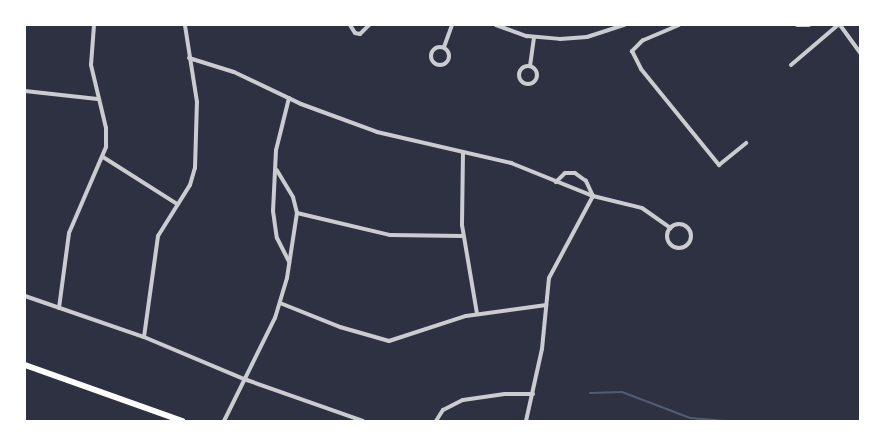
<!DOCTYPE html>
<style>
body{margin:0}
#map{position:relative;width:885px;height:446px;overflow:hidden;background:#2d3142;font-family:Lato,sans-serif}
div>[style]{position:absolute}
.stream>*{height:2px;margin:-1px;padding:0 1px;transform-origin:1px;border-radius:1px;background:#4f5d75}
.minor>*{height:4px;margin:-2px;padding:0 2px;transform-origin:2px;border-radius:2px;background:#caccd0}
.minor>.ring{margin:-2px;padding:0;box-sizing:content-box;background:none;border:4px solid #caccd0;border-radius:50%}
.primary>*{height:6px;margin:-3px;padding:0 3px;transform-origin:3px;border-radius:3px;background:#fff}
span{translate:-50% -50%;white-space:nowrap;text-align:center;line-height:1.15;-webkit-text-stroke:5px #fff;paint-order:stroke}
.frame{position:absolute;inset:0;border:26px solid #fff;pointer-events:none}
</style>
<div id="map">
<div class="stream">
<i style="left:590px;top:393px;width:32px;rotate:-2deg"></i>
<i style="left:622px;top:392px;width:73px;rotate:20.9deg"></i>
<i style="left:690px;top:418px;width:35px;rotate:5deg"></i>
</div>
<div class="minor">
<i style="left:350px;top:25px;width:9px;rotate:58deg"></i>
<i style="left:355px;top:33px;width:5px;rotate:11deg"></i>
<i style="left:360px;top:34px;width:13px;rotate:-45deg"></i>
<i style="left:496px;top:25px;width:33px;rotate:20deg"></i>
<i style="left:527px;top:36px;width:33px;rotate:5deg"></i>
<i style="left:560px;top:39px;width:27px;rotate:-4deg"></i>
<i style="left:587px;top:37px;width:40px;rotate:-18deg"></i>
<i style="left:679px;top:25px;width:39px;rotate:157deg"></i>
<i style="left:643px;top:40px;width:16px;rotate:135deg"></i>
<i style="left:632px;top:51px;width:20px;rotate:63deg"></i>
<i style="left:641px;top:69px;width:124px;rotate:50.9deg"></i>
<i style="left:719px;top:165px;width:35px;rotate:-39deg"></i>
<i style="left:797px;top:25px;width:12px"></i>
<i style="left:840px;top:25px;width:34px;rotate:54deg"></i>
<i style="left:444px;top:47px;width:23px;rotate:-70deg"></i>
<i class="ring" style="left:431px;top:47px;width:14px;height:14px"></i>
<i style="left:189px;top:58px;width:47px;rotate:17.3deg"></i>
<i style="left:234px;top:72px;width:74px;rotate:25.5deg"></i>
<i style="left:301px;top:104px;width:81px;rotate:20.2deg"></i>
<i style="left:377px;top:132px;width:138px;rotate:13deg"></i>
<i style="left:511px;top:163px;width:88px;rotate:21.9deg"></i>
<i style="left:593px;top:196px;width:50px;rotate:13.8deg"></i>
<i style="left:642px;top:208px;width:35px;rotate:35deg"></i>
<i style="left:791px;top:65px;width:62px;rotate:-40.4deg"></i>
<i style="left:530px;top:66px;width:29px;rotate:-82deg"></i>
<i class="ring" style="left:519px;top:66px;width:14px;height:14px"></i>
<i style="left:25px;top:91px;width:73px;rotate:6.3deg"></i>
<i style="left:289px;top:98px;width:54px;rotate:104deg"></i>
<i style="left:276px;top:150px;width:61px;rotate:92.8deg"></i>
<i style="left:273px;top:211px;width:27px;rotate:82deg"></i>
<i style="left:277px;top:238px;width:27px;rotate:63deg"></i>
<i style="left:463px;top:152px;width:73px;rotate:90.8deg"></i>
<i style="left:462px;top:225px;width:90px;rotate:80.4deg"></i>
<i style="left:103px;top:157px;width:88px;rotate:32.4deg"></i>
<i style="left:297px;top:213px;width:96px;rotate:13.3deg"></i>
<i style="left:390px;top:235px;width:73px;rotate:0.8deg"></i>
<i class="ring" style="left:667px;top:224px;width:20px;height:20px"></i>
<i style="left:25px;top:296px;width:126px;rotate:19deg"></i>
<i style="left:144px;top:337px;width:108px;rotate:22.8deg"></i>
<i style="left:244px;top:379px;width:126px;rotate:19.4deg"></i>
<i style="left:280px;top:303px;width:65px;rotate:21.8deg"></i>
<i style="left:340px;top:327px;width:51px;rotate:15.9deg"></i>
<i style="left:389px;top:341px;width:81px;rotate:-18deg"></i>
<i style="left:466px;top:316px;width:81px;rotate:-7.8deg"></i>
<i style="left:59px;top:308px;width:76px;rotate:-82.4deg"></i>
<i style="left:69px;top:233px;width:94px;rotate:-66.7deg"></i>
<i style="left:106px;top:147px;width:19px;rotate:-90deg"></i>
<i style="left:106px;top:128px;width:65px;rotate:-103.4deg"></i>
<i style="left:91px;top:65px;width:40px;rotate:-85.7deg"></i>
<i style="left:144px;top:337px;width:102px;rotate:-82.1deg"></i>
<i style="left:158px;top:236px;width:60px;rotate:-57.9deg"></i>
<i style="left:190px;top:185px;width:18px;rotate:-74deg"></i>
<i style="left:195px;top:168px;width:66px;rotate:-88.3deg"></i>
<i style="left:197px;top:102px;width:78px;rotate:-98.9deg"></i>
<i style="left:224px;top:421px;width:115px;rotate:-63.7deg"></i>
<i style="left:275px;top:318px;width:42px;rotate:-73.3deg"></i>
<i style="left:287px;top:278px;width:66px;rotate:-81.3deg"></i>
<i style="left:297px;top:213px;width:16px;rotate:-104deg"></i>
<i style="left:293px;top:197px;width:31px;rotate:-121deg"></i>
<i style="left:436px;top:421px;width:13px;rotate:-58deg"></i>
<i style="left:443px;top:410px;width:22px;rotate:-27deg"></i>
<i style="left:463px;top:400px;width:42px;rotate:-8.1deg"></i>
<i style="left:505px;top:394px;width:28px"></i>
<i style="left:526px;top:421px;width:74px;rotate:-77.5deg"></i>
<i style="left:542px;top:349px;width:71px;rotate:-84.4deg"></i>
<i style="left:549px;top:278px;width:93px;rotate:-61.8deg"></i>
<i style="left:593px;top:196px;width:17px;rotate:-115deg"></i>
<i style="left:586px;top:181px;width:14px;rotate:-144deg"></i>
<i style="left:575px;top:173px;width:10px;rotate:180deg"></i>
<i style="left:565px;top:173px;width:13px;rotate:135deg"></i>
</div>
<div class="primary">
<i style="left:25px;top:365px;width:167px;rotate:19.6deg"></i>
</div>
<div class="frame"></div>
</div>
